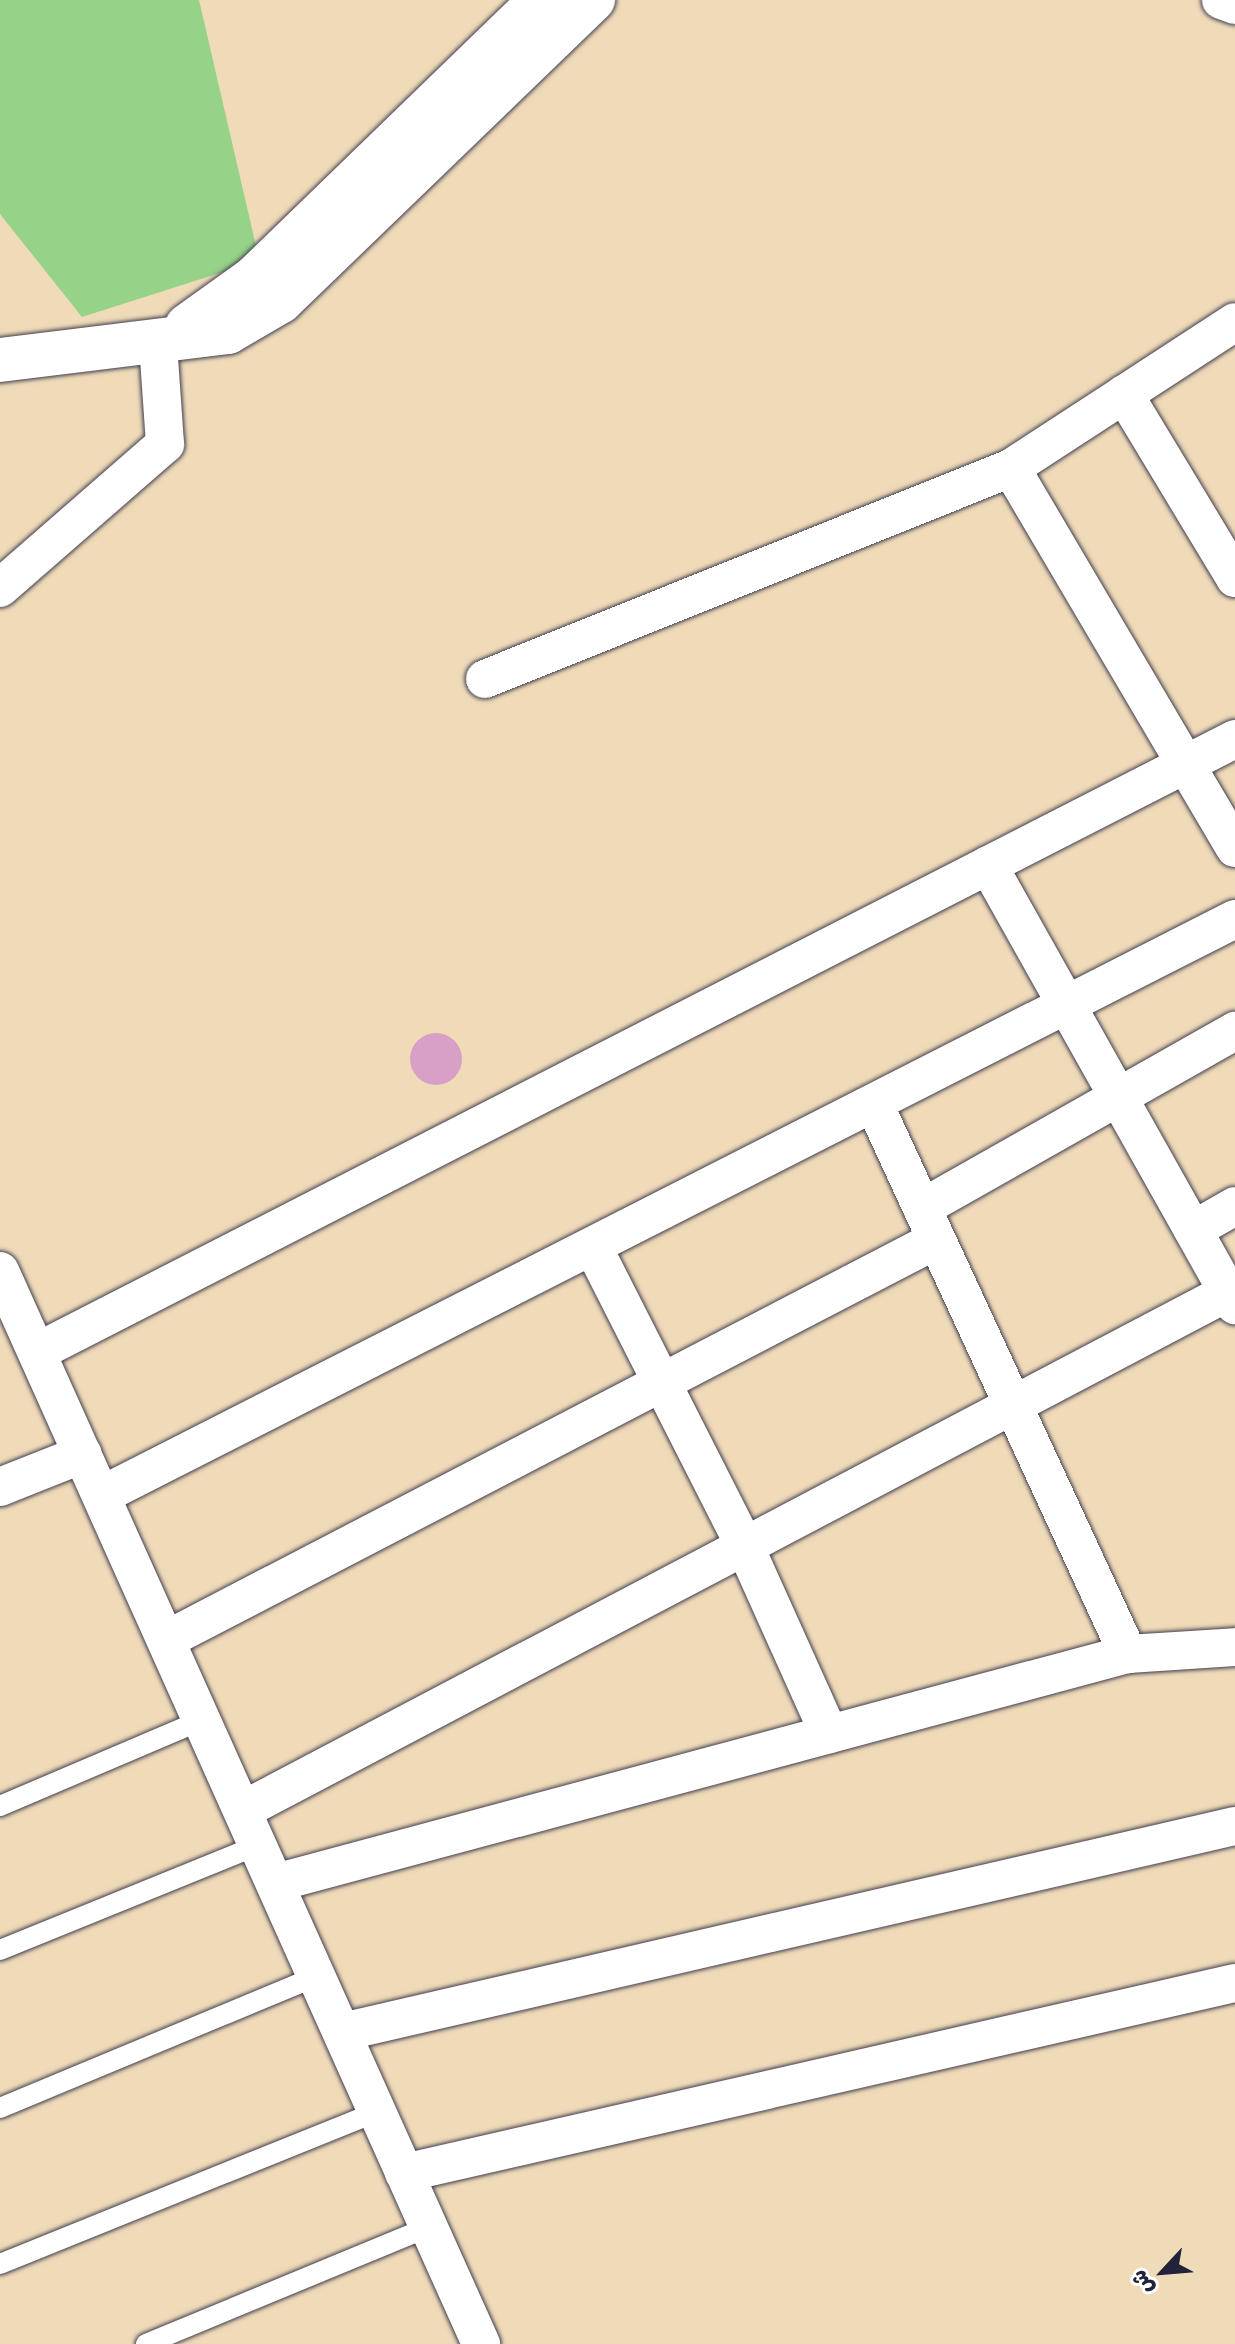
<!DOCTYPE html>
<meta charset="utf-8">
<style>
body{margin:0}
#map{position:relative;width:1235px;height:2344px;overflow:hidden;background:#f0dbb9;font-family:Mali,"Playpen Sans Arabic",sans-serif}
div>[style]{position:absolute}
.green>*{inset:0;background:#96d287}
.building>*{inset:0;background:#d9a0c7}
.round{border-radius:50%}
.roads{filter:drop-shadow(0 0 2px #413e4e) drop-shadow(0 0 2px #413e4e)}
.service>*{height:20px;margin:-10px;padding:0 10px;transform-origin:10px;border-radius:10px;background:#fff}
.minor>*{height:38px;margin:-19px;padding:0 19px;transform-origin:19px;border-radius:19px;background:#fff}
.tertiary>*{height:44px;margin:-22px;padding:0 22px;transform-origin:22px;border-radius:22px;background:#fff}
span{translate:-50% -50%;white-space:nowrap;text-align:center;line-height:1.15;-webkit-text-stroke:7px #fff;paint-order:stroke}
.north{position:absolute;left:1123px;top:2232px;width:80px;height:80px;-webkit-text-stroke:6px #fff;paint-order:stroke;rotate:244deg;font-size:22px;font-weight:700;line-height:32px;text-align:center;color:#22223b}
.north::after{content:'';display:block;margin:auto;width:28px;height:36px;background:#22223b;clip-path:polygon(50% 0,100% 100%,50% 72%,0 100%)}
</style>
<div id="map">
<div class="green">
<i style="clip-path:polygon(0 0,199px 0,256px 246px,229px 270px,82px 317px,0 214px)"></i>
</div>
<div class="building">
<i class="round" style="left:410px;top:1033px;width:52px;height:52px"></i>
</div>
<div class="roads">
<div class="service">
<i style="left:0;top:1806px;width:220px;rotate:-23.1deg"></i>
<i style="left:0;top:1950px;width:279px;rotate:-22.1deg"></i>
<i style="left:0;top:2108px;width:343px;rotate:-22.6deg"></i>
<i style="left:0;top:2264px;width:406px;rotate:-22deg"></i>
<i style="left:146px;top:2344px;width:306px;rotate:-22.5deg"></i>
</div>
<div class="minor">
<i style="left:1221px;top:0;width:15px;rotate:20deg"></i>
<i style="left:1124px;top:394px;width:215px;rotate:58.9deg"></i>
<i style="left:1011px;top:468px;width:441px;rotate:59.5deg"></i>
<i style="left:0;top:588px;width:219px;rotate:-41.1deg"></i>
<i style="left:165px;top:444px;width:100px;rotate:-94deg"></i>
<i style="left:485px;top:679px;width:567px;rotate:-21.86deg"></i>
<i style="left:1011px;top:468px;width:267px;rotate:-33.1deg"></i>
<i style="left:988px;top:865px;width:505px;rotate:60.69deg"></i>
<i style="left:874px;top:1104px;width:606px;rotate:65.21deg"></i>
<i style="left:922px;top:1208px;width:360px;rotate:-29.5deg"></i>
<i style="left:1193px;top:1230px;width:48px;rotate:-29.7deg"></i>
<i style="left:593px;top:1247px;width:339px;rotate:63.1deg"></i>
<i style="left:746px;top:1549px;width:203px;rotate:65.8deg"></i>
<i style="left:0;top:1271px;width:1176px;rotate:65.85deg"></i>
<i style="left:37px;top:1352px;width:1346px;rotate:-27.1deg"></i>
<i style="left:0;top:1487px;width:89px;rotate:-21.7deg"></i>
<i style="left:102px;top:1495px;width:1271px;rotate:-26.95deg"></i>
<i style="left:166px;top:1640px;width:868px;rotate:-27.45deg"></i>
<i style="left:243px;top:1810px;width:1113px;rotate:-27.74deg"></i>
<i style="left:275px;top:1883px;width:883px;rotate:-15.03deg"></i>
<i style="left:1128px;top:1654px;width:107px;rotate:-3.7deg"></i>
<i style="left:342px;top:2032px;width:916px;rotate:-12.99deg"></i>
<i style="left:404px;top:2173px;width:852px;rotate:-12.88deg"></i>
</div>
<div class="tertiary">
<i style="left:187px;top:326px;width:82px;rotate:-35.6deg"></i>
<i style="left:254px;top:278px;width:400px;rotate:-44.1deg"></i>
<i style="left:0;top:360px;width:230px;rotate:-7deg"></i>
<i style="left:228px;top:332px;width:61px;rotate:-30.3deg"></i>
<i style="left:281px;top:301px;width:434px;rotate:-44deg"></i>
</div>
</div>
<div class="north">ش</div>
</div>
